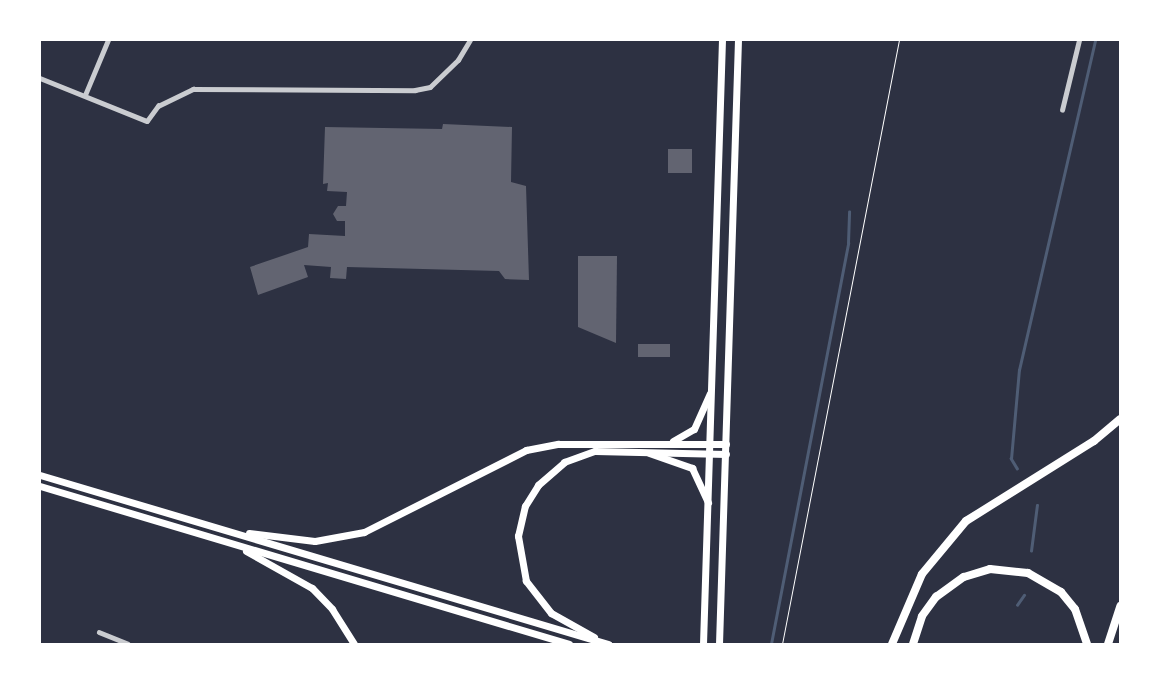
<!DOCTYPE html>
<style>
body{margin:0}
#map{position:relative;width:1160px;height:684px;overflow:hidden;background:#2d3142;font-family:"DM Sans",sans-serif}
div>[style]{position:absolute}
.stream>*{height:2.5px;margin:-1.25px;padding:0 1.25px;transform-origin:1.25px;border-radius:1.25px;background:#4f5d75}
.building>*{inset:0;background:#626471}
.path>*{height:1px;margin:-0.5px;padding:0 0.5px;transform-origin:0.5px;border-radius:0.5px;background:#fff}
.minor>*{height:4.5px;margin:-2.25px;padding:0 2.25px;transform-origin:2.25px;border-radius:2.25px;background:#caccd0}
.primary>*{height:7px;margin:-3.5px;padding:0 3.5px;transform-origin:3.5px;border-radius:3.5px;background:#fff}
.motorway>*{height:8px;margin:-4px;padding:0 4px;transform-origin:4px;border-radius:4px;background:#fff}
span{translate:-50% -50%;white-space:nowrap;text-align:center;line-height:1.15;-webkit-text-stroke:4px #fff;paint-order:stroke}
.frame{position:absolute;inset:0;border:41px solid #fff;pointer-events:none}
</style>
<div id="map">
<div class="stream">
<i style="left:1017px;top:469px;width:12px;rotate:-121deg"></i>
<i style="left:1011px;top:459px;width:89px;rotate:-84.9deg"></i>
<i style="left:1019px;top:370px;width:339px;rotate:-77deg"></i>
<i style="left:1031px;top:551px;width:46px;rotate:-82.6deg"></i>
<i style="left:1017px;top:605px;width:12px;rotate:-55deg"></i>
<i style="left:771px;top:644px;width:408px;rotate:-79.1deg"></i>
<i style="left:848px;top:243px;width:31px;rotate:-88deg"></i>
</div>
<div class="building">
<i style="clip-path:polygon(443px 124px,512px 127px,511px 182px,526px 186px,529px 280px,505px 279px,499px 271px,347px 267px,346px 279px,330px 278px,331px 267px,304px 265px,308px 277px,258px 295px,250px 267px,308px 247px,309px 234px,345px 236px,345px 221px,337px 221px,333px 214px,338px 206px,346px 206px,347px 192px,327px 191px,328px 183px,323px 184px,325px 127px,442px 129px)"></i>
<i style="clip-path:polygon(668px 149px,692px 149px,692px 173px,668px 173px)"></i>
<i style="clip-path:polygon(578px 256px,617px 256px,616px 343px,578px 327px)"></i>
<i style="clip-path:polygon(638px 344px,670px 344px,670px 357px,638px 357px)"></i>
</div>
<div class="path">
<i style="left:782px;top:644px;width:615px;rotate:-79.04deg"></i>
</div>
<div class="minor">
<i style="left:40px;top:78px;width:115px;rotate:21.9deg"></i>
<i style="left:147px;top:121px;width:19px;rotate:-54deg"></i>
<i style="left:158px;top:106px;width:39px;rotate:-26deg"></i>
<i style="left:193px;top:89px;width:222px;rotate:0.3deg"></i>
<i style="left:415px;top:90px;width:15px;rotate:-11deg"></i>
<i style="left:430px;top:87px;width:39px;rotate:-44deg"></i>
<i style="left:458px;top:60px;width:23px;rotate:-59deg"></i>
<i style="left:85px;top:95px;width:60px;rotate:-67.3deg"></i>
<i style="left:1062px;top:110px;width:72px;rotate:-76.3deg"></i>
<i style="left:99px;top:632px;width:31px;rotate:22deg"></i>
</div>
<div class="primary">
<i style="left:673px;top:441px;width:24px;rotate:-30deg"></i>
<i style="left:694px;top:429px;width:39px;rotate:-66deg"></i>
<i style="left:649px;top:453px;width:46px;rotate:19.2deg"></i>
<i style="left:692px;top:468px;width:38px;rotate:65deg"></i>
<i style="left:40px;top:475px;width:593px;rotate:16.57deg"></i>
<i style="left:40px;top:486px;width:552px;rotate:16.63deg"></i>
<i style="left:249px;top:533px;width:66px;rotate:6.9deg"></i>
<i style="left:315px;top:541px;width:50px;rotate:-10.4deg"></i>
<i style="left:364px;top:532px;width:182px;rotate:-26.8deg"></i>
<i style="left:526px;top:450px;width:33px;rotate:-11deg"></i>
<i style="left:558px;top:444px;width:168px"></i>
<i style="left:246px;top:551px;width:76px;rotate:29.3deg"></i>
<i style="left:312px;top:588px;width:29px;rotate:46deg"></i>
<i style="left:332px;top:609px;width:41px;rotate:57.8deg"></i>
<i style="left:594px;top:637px;width:49px;rotate:-150.8deg"></i>
<i style="left:551px;top:613px;width:41px;rotate:-128deg"></i>
<i style="left:526px;top:581px;width:46px;rotate:-100.1deg"></i>
<i style="left:518px;top:536px;width:31px;rotate:-77deg"></i>
<i style="left:525px;top:506px;width:25px;rotate:-58deg"></i>
<i style="left:538px;top:485px;width:35px;rotate:-41deg"></i>
<i style="left:564px;top:462px;width:33px;rotate:-20deg"></i>
<i style="left:595px;top:451px;width:131px;rotate:1.3deg"></i>
<i style="left:703px;top:644px;width:604px;rotate:-88.2deg"></i>
<i style="left:719px;top:644px;width:604px;rotate:-88.2deg"></i>
</div>
<div class="motorway">
<i style="left:892px;top:644px;width:76px;rotate:-66.8deg"></i>
<i style="left:922px;top:574px;width:69px;rotate:-50.3deg"></i>
<i style="left:966px;top:521px;width:151px;rotate:-32deg"></i>
<i style="left:1094px;top:441px;width:34px;rotate:-40deg"></i>
<i style="left:913px;top:644px;width:29px;rotate:-72deg"></i>
<i style="left:922px;top:616px;width:24px;rotate:-54deg"></i>
<i style="left:936px;top:597px;width:34px;rotate:-36deg"></i>
<i style="left:964px;top:577px;width:27px;rotate:-17deg"></i>
<i style="left:990px;top:569px;width:38px;rotate:6deg"></i>
<i style="left:1028px;top:573px;width:38px;rotate:30deg"></i>
<i style="left:1061px;top:592px;width:22px;rotate:51deg"></i>
<i style="left:1075px;top:609px;width:37px;rotate:71deg"></i>
<i style="left:1108px;top:644px;width:40px;rotate:-72deg"></i>
</div>
<div class="frame"></div>
</div>
